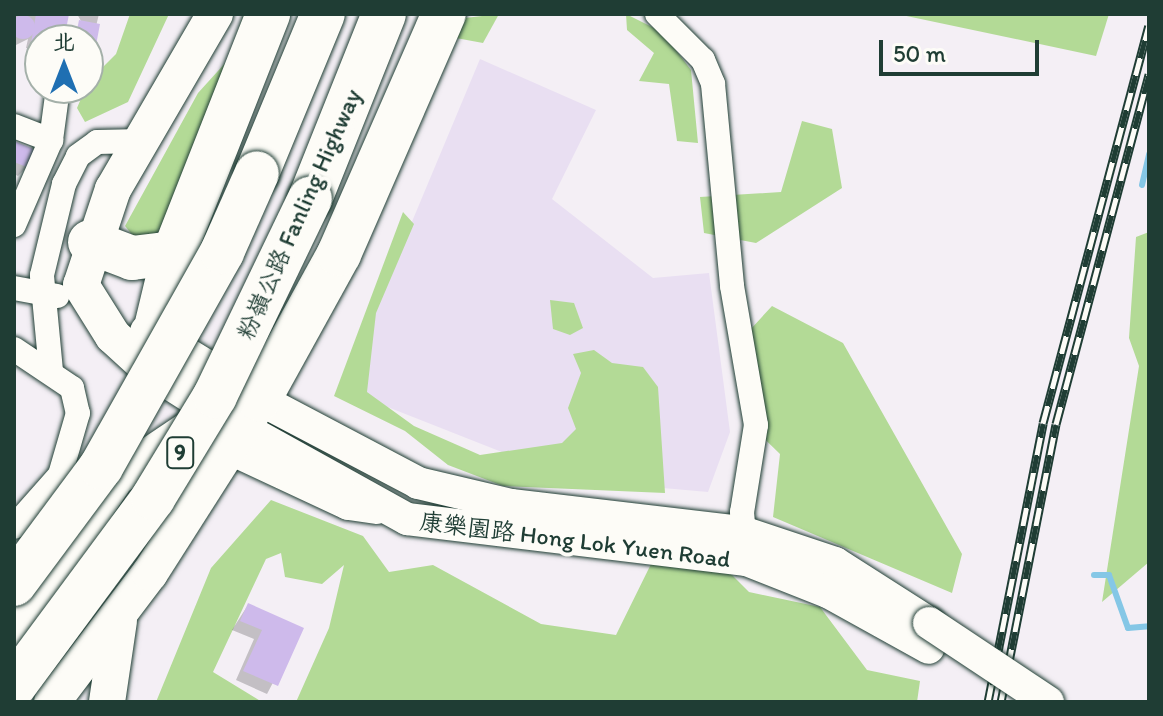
<!DOCTYPE html>
<meta charset="utf-8">
<style>
body{margin:0}
#map{position:relative;width:1163px;height:716px;overflow:hidden;background:#f4eff5;font-family:Itim,"LXGW WenKai TC",sans-serif}
div>[style]{position:absolute}
.built>*{inset:0;background:#e9dff2}
.green>*{inset:0;background:#b3da96}
.shadow>*{inset:0;background:#0003}
.stream>*{height:6px;margin:-3px;padding:0 3px;transform-origin:3px;border-radius:3px;background:#85c7e6}
.building>*{inset:0;background:#cebaeb}
.round{border-radius:50%}
.roads{filter:drop-shadow(0 0 2px #1f3d34) drop-shadow(0 0 2px #1f3d34)}
.minor>*{height:24px;margin:-12px;padding:0 12px;transform-origin:12px;border-radius:12px;background:#fdfcf7}
.tertiary>*{height:32px;margin:-16px;padding:0 16px;transform-origin:16px;border-radius:16px;background:#fdfcf7}
.secondary>*{height:36px;margin:-18px;padding:0 18px;transform-origin:18px;border-radius:18px;background:#fdfcf7}
.motorway>*{height:44px;margin:-22px;padding:0 22px;transform-origin:22px;border-radius:22px;background:#fdfcf7}
.rail>*{height:9px;margin-top:-4.5px;transform-origin:0;background:repeating-linear-gradient(90deg,#fdfcf7 0 18px,#1f3d34 0 36px);box-sizing:border-box;border-block:2px solid #1f3d34}
.bridges{filter:drop-shadow(0 0 2px #1f3d34) drop-shadow(0 0 2px #1f3d34)}
.tertiary-bridge>*{height:32px;margin:-16px;padding:0 16px;transform-origin:16px;border-radius:16px;background:#fdfcf7}
.motorway-bridge>*{height:44px;margin:-22px;padding:0 22px;transform-origin:22px;border-radius:22px;background:#fdfcf7}
span{translate:-50% -50%;white-space:nowrap;text-align:center;line-height:1.15;-webkit-text-stroke:8px #fdfcf7;paint-order:stroke}
.shield-label span{padding:2px 6px;background:#fdfcf7;border:2px solid;border-radius:6px;-webkit-text-stroke-width:0}
.shield-label{font-size:22px;color:#1f3d34;font-weight:700}
.street-label{font-size:24px;color:#1f3d34}
.frame{position:absolute;inset:0;border:16px solid #1f3d34;pointer-events:none}
.north{position:absolute;left:24px;top:24px;width:80px;height:80px;box-sizing:border-box;background:#fdfcf7;border:2px solid #a4b0a9;border-radius:50%;rotate:0deg;font-size:22px;font-weight:700;line-height:32px;text-align:center;color:#1f3d34}
.north::after{content:'';display:block;margin:auto;width:28px;height:36px;background:#1f6fb2;clip-path:polygon(50% 0,100% 100%,50% 72%,0 100%)}
.scale{position:absolute;left:879px;top:40px;width:160px;height:36px;box-sizing:border-box;border:4px solid #1f3d34;border-top:0;padding-left:10px;font-size:24px;line-height:28px;white-space:nowrap;color:#1f3d34;-webkit-text-stroke:6px #fdfcf7;paint-order:stroke}
</style>
<div id="map">
<div class="built">
<i style="clip-path:polygon(480px 59px,596px 110px,552px 199px,653px 278px,709px 273px,730px 432px,708px 492px,573px 480px,342px 389px)"></i>
</div>
<div class="green">
<i style="clip-path:polygon(130px 14px,169px 14px,128px 102px,85px 122px,77px 108px,88px 82px,116px 54px)"></i>
<i style="clip-path:polygon(244px 14px,257px 14px,167px 228px,138px 242px,125px 226px,198px 93px,227px 61px)"></i>
<i style="clip-path:polygon(499px 14px,483px 43px,456px 38px,465px 18px)"></i>
<i style="clip-path:polygon(626px 14px,662px 32px,691px 70px,698px 143px,677px 141px,669px 84px,639px 81px,654px 53px,627px 30px)"></i>
<i style="clip-path:polygon(897px 14px,1109px 14px,1096px 56px)"></i>
<i style="clip-path:polygon(802px 121px,832px 129px,842px 188px,756px 243px,704px 233px,700px 197px,781px 192px)"></i>
<i style="clip-path:polygon(403px 212px,414px 224px,376px 313px,367px 392px,414px 426px,480px 455px,562px 443px,576px 429px,568px 408px,581px 373px,573px 354px,594px 350px,612px 363px,643px 367px,658px 387px,665px 493px,503px 486px,448px 465px,405px 431px,334px 396px)"></i>
<i style="clip-path:polygon(1149px 232px,1149px 562px,1102px 602px,1139px 366px,1129px 338px,1136px 237px)"></i>
<i style="clip-path:polygon(550px 300px,574px 303px,583px 328px,570px 335px,553px 329px)"></i>
<i style="clip-path:polygon(772px 306px,843px 343px,962px 554px,952px 593px,773px 517px,780px 454px,746px 421px,749px 331px)"></i>
<i style="clip-path:polygon(271px 500px,363px 536px,389px 572px,433px 565px,541px 624px,616px 635px,652px 562px,727px 570px,749px 592px,820px 607px,867px 670px,920px 681px,917px 702px,296px 702px,329px 628px,344px 565px,322px 584px,285px 577px,281px 553px,266px 559px,213px 672px,262px 702px,156px 702px,211px 568px)"></i>
</div>
<div class="shadow">
<i style="clip-path:polygon(14px 14px,67px 14px,40px 40px,40px 51px,26px 48px,28px 39px,14px 46px)"></i>
<i style="clip-path:polygon(77px 14px,99px 14px,88px 59px,88px 40px,72px 40px,81px 21px)"></i>
<i style="clip-path:polygon(14px 143px,27px 167px,18px 176px,14px 174px)"></i>
<i style="clip-path:polygon(248px 605px,301px 629px,267px 694px,236px 680px,254px 639px,232px 630px)"></i>
</div>
<div class="stream">
<i style="left:1142px;top:185px;width:32px;rotate:-77deg"></i>
<i style="left:1094px;top:575px;width:15px"></i>
<i style="left:1109px;top:575px;width:56px;rotate:70.3deg"></i>
<i style="left:1128px;top:628px;width:21px;rotate:-5deg"></i>
</div>
<div class="building">
<i style="clip-path:polygon(36px 14px,69px 14px,64px 40px,31px 43px)"></i>
<i class="round" style="left:11px;top:15px;width:24px;height:24px"></i>
<i style="clip-path:polygon(79px 20px,100px 24px,94px 56px,88px 40px,75px 40px)"></i>
<i style="clip-path:polygon(14px 141px,36px 150px,29px 168px,14px 162px)"></i>
<i style="clip-path:polygon(248px 603px,304px 628px,278px 686px,243px 671px,262px 630px,240px 621px)"></i>
</div>
<div class="roads">
<div class="minor">
<i style="left:657px;top:14px;width:65px;rotate:45deg"></i>
<i style="left:703px;top:60px;width:26px;rotate:67deg"></i>
<i style="left:713px;top:84px;width:203px;rotate:84.6deg"></i>
<i style="left:732px;top:286px;width:141px;rotate:80.2deg"></i>
<i style="left:756px;top:425px;width:88px;rotate:99.1deg"></i>
<i style="left:742px;top:512px;width:34px;rotate:85deg"></i>
<i style="left:14px;top:126px;width:40px;rotate:21deg"></i>
<i style="left:14px;top:225px;width:93px;rotate:-66.5deg"></i>
<i style="left:51px;top:140px;width:52px;rotate:-82.3deg"></i>
<i style="left:14px;top:288px;width:44px;rotate:10.5deg"></i>
<i style="left:14px;top:349px;width:70px;rotate:33.9deg"></i>
<i style="left:72px;top:388px;width:26px;rotate:77deg"></i>
<i style="left:78px;top:413px;width:65px;rotate:106.2deg"></i>
<i style="left:60px;top:475px;width:69px;rotate:131.5deg"></i>
<i style="left:51px;top:371px;width:96px;rotate:-95.4deg"></i>
<i style="left:42px;top:275px;width:94px;rotate:-76.4deg"></i>
<i style="left:64px;top:184px;width:31px;rotate:-63deg"></i>
<i style="left:78px;top:156px;width:24px;rotate:-36deg"></i>
<i style="left:97px;top:142px;width:45px;rotate:-1.3deg"></i>
</div>
<div class="tertiary">
<i style="left:259px;top:399px;width:180px;rotate:27.8deg"></i>
<i style="left:418px;top:483px;width:96px;rotate:13.3deg"></i>
<i style="left:511px;top:505px;width:233px;rotate:6.7deg"></i>
<i style="left:742px;top:532px;width:98px;rotate:18.4deg"></i>
<i style="left:835px;top:563px;width:112px;rotate:32.6deg"></i>
<i style="left:243px;top:428px;width:188px;rotate:29deg"></i>
<i style="left:407px;top:519px;width:342px;rotate:6.9deg"></i>
<i style="left:747px;top:560px;width:87px;rotate:21.6deg"></i>
<i style="left:828px;top:592px;width:115px;rotate:29deg"></i>
</div>
<div class="secondary">
<i style="left:215px;top:14px;width:203px;rotate:120.2deg"></i>
<i style="left:113px;top:189px;width:101px;rotate:108.4deg"></i>
<i style="left:81px;top:285px;width:60px;rotate:57.9deg"></i>
<i style="left:113px;top:336px;width:46px;rotate:42.4deg"></i>
<i style="left:147px;top:367px;width:114px;rotate:32.4deg"></i>
<i style="left:148px;top:332px;width:116px;rotate:31.6deg"></i>
<i style="left:231px;top:447px;width:130px;rotate:25deg"></i>
<i style="left:349px;top:502px;width:28px;rotate:8deg"></i>
<i style="left:122px;top:474px;width:92px;rotate:-33.9deg"></i>
<i style="left:14px;top:631px;width:198px;rotate:-56.3deg"></i>
<i style="left:52px;top:702px;width:162px;rotate:-52.8deg"></i>
<i style="left:150px;top:573px;width:196px;rotate:-57.5deg"></i>
<i style="left:107px;top:702px;width:82px;rotate:-81.6deg"></i>
</div>
<div class="motorway">
<i style="left:257px;top:173px;width:172px;rotate:-67.5deg"></i>
<i style="left:310px;top:199px;width:199px;rotate:-68.2deg"></i>
<i style="left:90px;top:242px;width:45px;rotate:20.9deg"></i>
<i style="left:132px;top:258px;width:42px;rotate:-6.8deg"></i>
<i style="left:154px;top:336px;width:85px;rotate:-76.5deg"></i>
<i style="left:174px;top:253px;width:257px;rotate:-68.5deg"></i>
<i style="left:259px;top:399px;width:166px;rotate:-61.1deg"></i>
<i style="left:339px;top:254px;width:262px;rotate:-66.4deg"></i>
</div>
</div>
<div class="rail">
<i style="left:988px;top:702px;width:284px;rotate:-78.8deg"></i>
<i style="left:1043px;top:423px;width:411px;rotate:-75.1deg"></i>
<i style="left:1001px;top:702px;width:283px;rotate:-78.8deg"></i>
<i style="left:1056px;top:424px;width:362px;rotate:-75.1deg"></i>
</div>
<div class="bridges">
<div class="tertiary-bridge">
<i style="left:929px;top:623px;width:143px;rotate:33.6deg"></i>
</div>
<div class="motorway-bridge">
<i style="left:14px;top:584px;width:146px;rotate:-53.4deg"></i>
<i style="left:101px;top:467px;width:247px;rotate:-60.6deg"></i>
<i style="left:222px;top:252px;width:86px;rotate:-66.1deg"></i>
<i style="left:14px;top:686px;width:234px;rotate:-53.5deg"></i>
<i style="left:153px;top:498px;width:119px;rotate:-58.7deg"></i>
<i style="left:215px;top:396px;width:219px;rotate:-64.3deg"></i>
</div>
</div>
<div class="shield-label">
<span style="left:180px;top:453px">9</span>
</div>
<div class="street-label">
<span style="left:299px;top:214px;rotate:-66deg">粉嶺公路 Fanling Highway</span>
<span style="left:575px;top:540px;rotate:7deg">康樂園路 Hong Lok Yuen Road</span>
</div>
<div class="frame"></div>
<div class="north">北</div>
<div class="scale">50 m</div>
</div>
